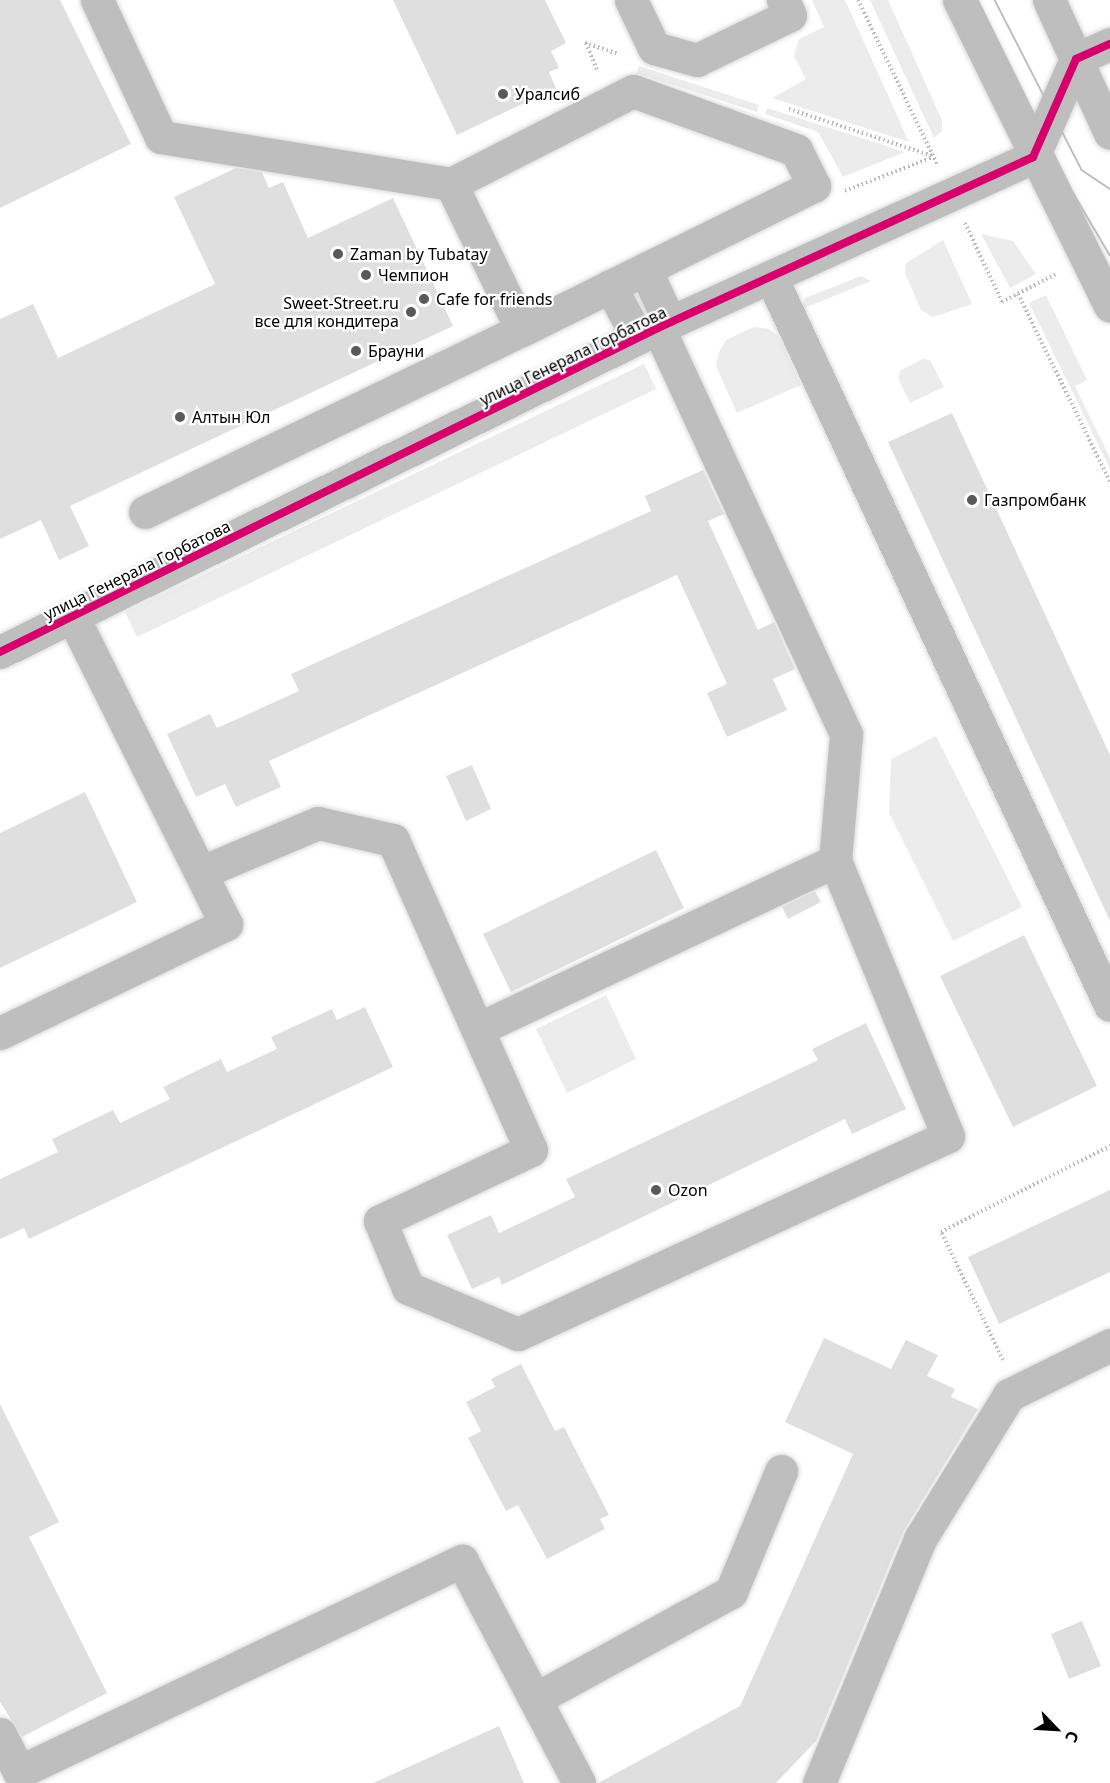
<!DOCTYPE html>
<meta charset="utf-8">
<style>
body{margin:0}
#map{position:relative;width:1110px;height:1783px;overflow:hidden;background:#fff;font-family:"Noto Sans",sans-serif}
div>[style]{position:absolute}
.green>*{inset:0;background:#ececec}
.building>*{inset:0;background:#dfdfdf}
.path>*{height:4px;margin-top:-2px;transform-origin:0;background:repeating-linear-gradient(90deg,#b9b9b9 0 1.5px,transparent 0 4.5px)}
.roads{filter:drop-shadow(0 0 2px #dbdbdb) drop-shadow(0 0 2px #dbdbdb)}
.minor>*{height:33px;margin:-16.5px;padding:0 16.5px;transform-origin:16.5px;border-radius:16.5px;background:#bebebe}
.major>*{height:33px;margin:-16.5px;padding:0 16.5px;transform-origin:16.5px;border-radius:16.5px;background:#bebebe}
.tram>*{height:1.5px;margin:-0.75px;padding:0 0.75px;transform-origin:0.75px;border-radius:0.75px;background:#bebebe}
.cycleway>*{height:8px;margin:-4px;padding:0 4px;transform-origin:4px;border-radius:4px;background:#d6006c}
.dots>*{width:16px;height:16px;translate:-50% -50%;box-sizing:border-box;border:3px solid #fff;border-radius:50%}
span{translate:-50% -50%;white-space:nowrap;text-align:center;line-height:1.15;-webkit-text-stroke:4.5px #fff;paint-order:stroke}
.poi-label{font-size:16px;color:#000}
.left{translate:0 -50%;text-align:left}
.right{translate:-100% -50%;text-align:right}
.street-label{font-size:16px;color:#000}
.north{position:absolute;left:1026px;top:1699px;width:60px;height:60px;-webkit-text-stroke:4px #fff;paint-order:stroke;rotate:115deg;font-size:16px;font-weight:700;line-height:24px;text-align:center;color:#000}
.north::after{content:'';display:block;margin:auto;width:21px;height:27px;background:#000;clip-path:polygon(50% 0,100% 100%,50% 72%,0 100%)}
</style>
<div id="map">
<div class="green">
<i style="clip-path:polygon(812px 0,845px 0,909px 142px,772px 98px,806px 79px,794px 56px,799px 39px,824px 27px)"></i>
<i style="clip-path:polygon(870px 0,888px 0,942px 120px,942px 131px,934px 138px)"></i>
<i style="clip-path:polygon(639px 66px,759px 105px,757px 112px,636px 73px)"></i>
<i style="clip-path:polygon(767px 108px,905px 152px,843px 177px,818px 132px,765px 114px)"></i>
<i style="clip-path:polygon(981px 234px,1013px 241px,1036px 274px,1010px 288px)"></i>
<i style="clip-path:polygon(943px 240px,972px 304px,933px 317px,921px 310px,905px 273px,906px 263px)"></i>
<i style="clip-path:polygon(861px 276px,871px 281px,802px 309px,805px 298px)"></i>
<i style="clip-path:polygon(1046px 295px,1087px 380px,1075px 386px,1110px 458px,1110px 469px,1029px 303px)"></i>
<i style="clip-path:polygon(754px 327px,769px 329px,779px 337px,801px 385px,737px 413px,716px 366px,719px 352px,726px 340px)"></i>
<i style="clip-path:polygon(923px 359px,930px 360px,944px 387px,910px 403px,898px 378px,901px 370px)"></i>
<i style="clip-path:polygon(644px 364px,656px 389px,137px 637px,125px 612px)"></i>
<i style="clip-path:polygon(936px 736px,1022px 907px,953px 941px,889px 813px,891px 759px)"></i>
<i style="clip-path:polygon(606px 995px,636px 1059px,567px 1093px,536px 1029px)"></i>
</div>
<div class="building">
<i style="clip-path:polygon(0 0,60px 0,131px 144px,0 208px)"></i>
<i style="clip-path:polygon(393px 0,545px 0,566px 43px,551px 51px,559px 68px,549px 72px,556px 88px,457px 135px)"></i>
<i style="clip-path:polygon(236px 168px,262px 172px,269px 188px,283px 182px,308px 238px,393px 198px,453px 326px,70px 506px,89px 546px,59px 560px,41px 520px,0 539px,0 319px,33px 304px,58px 358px,215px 284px,174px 197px)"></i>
<i style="clip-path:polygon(952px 413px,1110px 755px,1110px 921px,888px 442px)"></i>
<i style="clip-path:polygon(703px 470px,724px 514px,708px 521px,758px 630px,774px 622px,795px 669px,773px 679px,787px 710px,727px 737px,707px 693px,727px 684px,677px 575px,269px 761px,281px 787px,236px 807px,225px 784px,196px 797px,167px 734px,210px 714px,217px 728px,299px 691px,291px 674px,651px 511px,645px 496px)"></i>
<i style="clip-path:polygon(472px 765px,491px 809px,466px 821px,446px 776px)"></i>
<i style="clip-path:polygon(85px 792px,137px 902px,0 968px,0 833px)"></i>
<i style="clip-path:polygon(656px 850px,684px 908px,511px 992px,483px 934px)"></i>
<i style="clip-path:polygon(815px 891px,821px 902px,788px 919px,782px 907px)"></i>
<i style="clip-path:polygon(1024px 935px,1097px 1086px,1013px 1127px,940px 976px)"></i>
<i style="clip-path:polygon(365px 1007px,393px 1067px,29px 1239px,24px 1228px,0 1239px,0 1179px,58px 1152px,52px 1139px,113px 1110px,120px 1123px,170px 1099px,163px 1087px,221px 1059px,227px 1072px,277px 1049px,271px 1037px,332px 1009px,337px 1020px)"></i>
<i style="clip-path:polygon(866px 1023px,906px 1109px,852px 1134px,845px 1119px,502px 1285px,499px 1277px,472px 1289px,447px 1235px,491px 1215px,499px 1233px,575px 1197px,566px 1179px,818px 1060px,812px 1049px)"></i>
<i style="clip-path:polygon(1110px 1190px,1110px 1272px,999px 1324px,968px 1257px)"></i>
<i style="clip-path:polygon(824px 1338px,891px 1369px,906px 1340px,938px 1355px,927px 1376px,955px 1389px,951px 1397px,978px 1409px,903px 1532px,816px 1741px,776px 1783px,598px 1783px,740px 1706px,853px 1454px,785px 1422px)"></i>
<i style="clip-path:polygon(521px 1364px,555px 1431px,564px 1427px,609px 1515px,600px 1519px,605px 1529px,547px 1559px,518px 1505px,506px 1511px,468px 1438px,481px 1431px,466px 1402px,495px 1387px,491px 1379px)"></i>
<i style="clip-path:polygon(0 1404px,59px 1522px,29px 1537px,107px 1693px,22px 1737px,0 1702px)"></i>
<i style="clip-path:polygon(1082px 1621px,1101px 1666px,1069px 1679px,1051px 1634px)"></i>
<i style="clip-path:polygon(499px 1726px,524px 1783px,373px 1783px)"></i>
</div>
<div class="path">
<i style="left:858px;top:0;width:182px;rotate:64.3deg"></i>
<i style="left:585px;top:43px;width:36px;rotate:18deg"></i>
<i style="left:586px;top:43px;width:31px;rotate:68deg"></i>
<i style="left:789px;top:109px;width:151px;rotate:18.1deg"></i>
<i style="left:845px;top:191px;width:94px;rotate:-21.1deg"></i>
<i style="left:965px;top:223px;width:87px;rotate:64.9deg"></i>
<i style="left:1002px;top:302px;width:61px;rotate:-27.4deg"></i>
<i style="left:1018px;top:294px;width:209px;rotate:63.9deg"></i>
<i style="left:1003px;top:1360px;width:142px;rotate:-115.8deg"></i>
<i style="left:941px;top:1232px;width:190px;rotate:-27deg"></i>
</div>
<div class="roads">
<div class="minor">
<i style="left:97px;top:0;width:151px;rotate:65deg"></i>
<i style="left:161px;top:137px;width:294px;rotate:9.2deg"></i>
<i style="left:631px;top:0;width:53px;rotate:64.4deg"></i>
<i style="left:654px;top:48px;width:45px;rotate:15.6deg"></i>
<i style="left:697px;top:60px;width:103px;rotate:-25.8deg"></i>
<i style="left:790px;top:15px;width:17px;rotate:-115deg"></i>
<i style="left:645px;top:269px;width:60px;rotate:65.2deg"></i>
<i style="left:771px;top:277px;width:803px;rotate:65.03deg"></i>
<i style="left:610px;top:286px;width:59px;rotate:61.7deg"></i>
<i style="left:145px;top:512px;width:419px;rotate:-25.8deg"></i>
<i style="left:522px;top:330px;width:326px;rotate:-26.3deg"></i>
<i style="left:814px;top:186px;width:40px;rotate:-116.6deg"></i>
<i style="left:796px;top:150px;width:173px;rotate:-160.1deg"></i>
<i style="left:633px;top:91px;width:204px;rotate:152.9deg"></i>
<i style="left:451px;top:184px;width:162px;rotate:64.1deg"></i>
<i style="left:0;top:652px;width:733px;rotate:-26.22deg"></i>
<i style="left:658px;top:328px;width:412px;rotate:-24.5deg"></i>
<i style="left:1033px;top:157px;width:107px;rotate:-66.3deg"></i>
<i style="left:1076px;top:59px;width:37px;rotate:-24deg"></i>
<i style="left:202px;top:872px;width:126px;rotate:-22.9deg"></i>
<i style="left:318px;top:823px;width:77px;rotate:12.8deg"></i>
<i style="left:393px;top:840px;width:339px;rotate:66deg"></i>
<i style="left:531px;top:1150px;width:167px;rotate:154.8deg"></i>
<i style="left:380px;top:1221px;width:73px;rotate:67.3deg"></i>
<i style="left:408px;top:1288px;width:119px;rotate:22.7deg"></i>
<i style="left:518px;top:1334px;width:473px;rotate:-24.7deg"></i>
<i style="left:948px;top:1136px;width:297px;rotate:-112.3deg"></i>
<i style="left:835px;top:861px;width:127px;rotate:-85deg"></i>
<i style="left:846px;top:734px;width:447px;rotate:-114.8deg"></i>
<i style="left:478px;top:1029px;width:395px;rotate:-25.2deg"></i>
<i style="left:0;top:1033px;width:251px;rotate:-25.7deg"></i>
<i style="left:226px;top:924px;width:343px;rotate:-116.5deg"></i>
<i style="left:535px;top:1699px;width:223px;rotate:-28.6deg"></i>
<i style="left:731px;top:1592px;width:131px;rotate:-67.5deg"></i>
<i style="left:0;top:1734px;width:42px;rotate:63.4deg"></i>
<i style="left:19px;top:1772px;width:491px;rotate:-25.5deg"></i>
<i style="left:462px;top:1561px;width:251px;rotate:62.2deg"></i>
<i style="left:819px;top:1783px;width:264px;rotate:-67.5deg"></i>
<i style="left:920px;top:1539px;width:169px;rotate:-58.3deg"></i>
<i style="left:1009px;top:1395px;width:113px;rotate:-26.3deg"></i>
</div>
<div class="major">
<i style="left:959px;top:0;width:341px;rotate:63.7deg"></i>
<i style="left:1049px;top:0;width:146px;rotate:65.4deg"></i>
</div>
</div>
<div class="tram">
<i style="left:978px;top:0;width:216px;rotate:63.7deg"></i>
<i style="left:1074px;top:194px;width:71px;rotate:59.5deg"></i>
<i style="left:995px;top:0;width:191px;rotate:62.9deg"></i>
<i style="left:1082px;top:170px;width:34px;rotate:34deg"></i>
</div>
<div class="cycleway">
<i style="left:0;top:652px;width:733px;rotate:-26.22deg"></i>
<i style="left:658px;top:328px;width:412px;rotate:-24.5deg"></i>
<i style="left:1033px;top:157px;width:107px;rotate:-66.3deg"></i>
<i style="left:1076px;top:59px;width:37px;rotate:-24deg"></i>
</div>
<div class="dots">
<i style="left:503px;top:94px;background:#595959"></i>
<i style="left:338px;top:254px;background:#595959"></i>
<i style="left:366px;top:275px;background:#595959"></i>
<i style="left:424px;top:299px;background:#595959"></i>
<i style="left:411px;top:312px;background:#595959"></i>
<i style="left:356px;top:351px;background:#595959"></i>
<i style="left:180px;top:417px;background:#595959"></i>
<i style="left:972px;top:500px;background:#595959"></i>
<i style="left:656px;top:1190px;background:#595959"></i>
</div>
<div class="poi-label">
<span class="left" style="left:515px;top:94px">Уралсиб</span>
<span class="left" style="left:350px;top:254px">Zaman by Tubatay</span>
<span class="left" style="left:378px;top:275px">Чемпион</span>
<span class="left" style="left:436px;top:299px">Cafe for friends</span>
<span class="right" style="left:399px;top:312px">Sweet-Street.ru<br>все для кондитера</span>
<span class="left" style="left:368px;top:351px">Брауни</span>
<span class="left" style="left:192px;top:417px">Алтын Юл</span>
<span class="left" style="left:984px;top:500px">Газпромбанк</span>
<span class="left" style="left:668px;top:1190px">Ozon</span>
</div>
<div class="street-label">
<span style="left:573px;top:356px;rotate:-26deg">улица Генерала Горбатова</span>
<span style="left:137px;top:570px;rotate:-26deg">улица Генерала Горбатова</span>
</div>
<div class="north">С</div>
</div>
